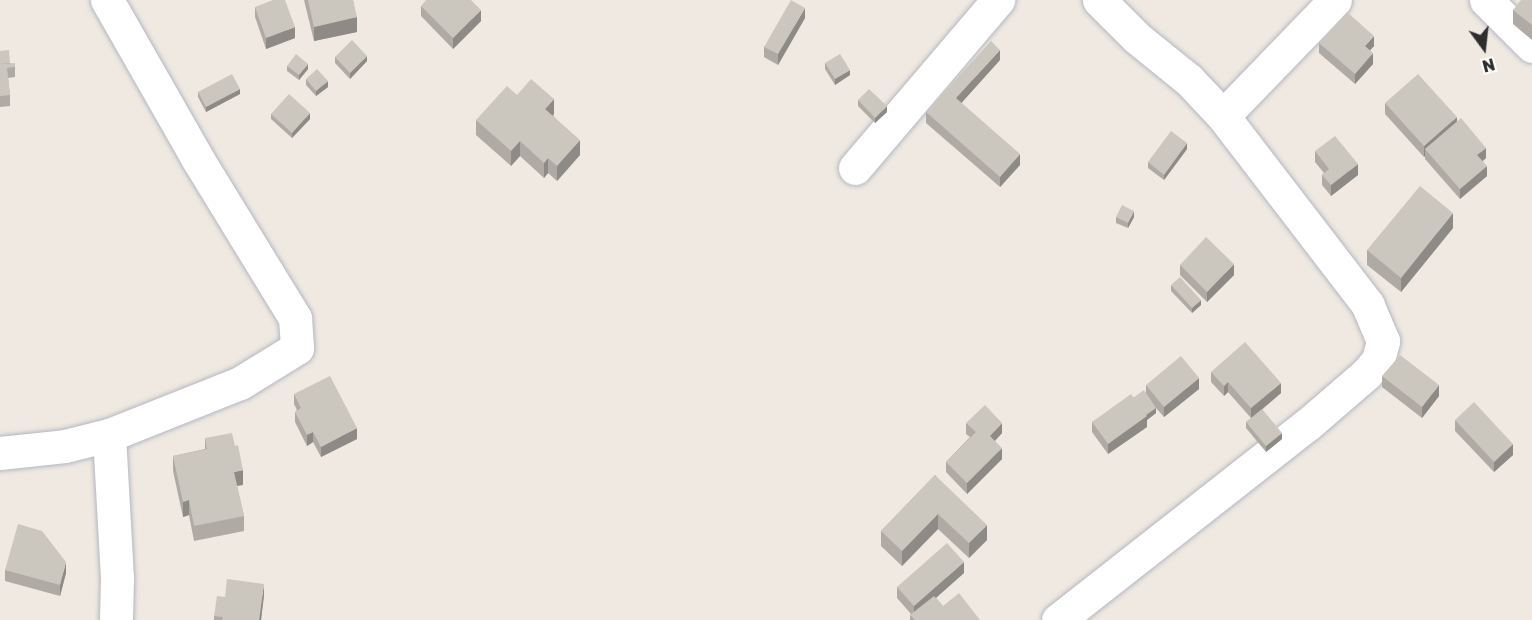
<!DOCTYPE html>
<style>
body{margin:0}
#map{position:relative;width:1532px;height:620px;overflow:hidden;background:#efe9e1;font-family:"Golos Text",sans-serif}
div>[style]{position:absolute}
.roads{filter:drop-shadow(0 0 2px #b4b7c1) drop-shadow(0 0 2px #b4b7c1)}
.minor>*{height:33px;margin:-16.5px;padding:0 16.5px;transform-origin:16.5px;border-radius:16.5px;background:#fff}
.wall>*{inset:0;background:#afaba4}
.shaded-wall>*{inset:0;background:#8e8b86}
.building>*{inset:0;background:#cbc7bf}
span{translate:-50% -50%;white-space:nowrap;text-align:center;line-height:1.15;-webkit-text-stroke:4.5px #fff;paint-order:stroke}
.north{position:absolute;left:1454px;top:18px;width:60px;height:60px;-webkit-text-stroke:4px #fff;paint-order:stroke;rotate:165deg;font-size:16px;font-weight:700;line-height:24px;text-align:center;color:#2e2e2e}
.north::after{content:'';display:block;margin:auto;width:21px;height:27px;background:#2e2e2e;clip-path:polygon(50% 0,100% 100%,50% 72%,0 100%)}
</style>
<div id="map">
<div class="roads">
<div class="minor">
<i style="left:107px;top:0;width:182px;rotate:60.3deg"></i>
<i style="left:197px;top:158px;width:188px;rotate:58.5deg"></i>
<i style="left:295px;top:318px;width:30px;rotate:86deg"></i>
<i style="left:297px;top:348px;width:67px;rotate:148.4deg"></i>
<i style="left:240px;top:383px;width:141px;rotate:158.3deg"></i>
<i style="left:109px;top:435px;width:143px;rotate:86.8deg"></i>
<i style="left:117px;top:578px;width:42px;rotate:91.4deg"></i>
<i style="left:1099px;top:0;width:54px;rotate:45deg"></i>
<i style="left:1137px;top:38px;width:67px;rotate:38.9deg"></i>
<i style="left:1189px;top:80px;width:50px;rotate:46.6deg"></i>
<i style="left:1223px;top:116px;width:161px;rotate:-46deg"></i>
<i style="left:1486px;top:0;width:65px;rotate:45deg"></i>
<i style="left:855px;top:168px;width:221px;rotate:-49.6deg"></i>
<i style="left:0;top:453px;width:65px;rotate:-6.1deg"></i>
<i style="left:65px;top:446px;width:45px;rotate:-14deg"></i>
<i style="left:1058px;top:620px;width:316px;rotate:-38.1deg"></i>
<i style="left:1307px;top:425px;width:78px;rotate:-40.8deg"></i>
<i style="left:1366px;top:374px;width:18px;rotate:-49deg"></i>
<i style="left:1378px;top:360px;width:20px;rotate:-75deg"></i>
<i style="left:1383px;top:341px;width:39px;rotate:-113deg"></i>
<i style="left:1368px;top:305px;width:238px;rotate:-127.5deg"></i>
</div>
</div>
<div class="wall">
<i style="clip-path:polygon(304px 0,353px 0,357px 32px,314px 41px)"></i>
<i style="clip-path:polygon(1532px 0,1532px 40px,1513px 24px,1513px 10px)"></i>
<i style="clip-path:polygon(421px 6px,481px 21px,453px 49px,421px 16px)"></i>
<i style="clip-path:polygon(255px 7px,295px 38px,266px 49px,255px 17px)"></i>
<i style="clip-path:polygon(805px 18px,778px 65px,764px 57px,764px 47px)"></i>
<i style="clip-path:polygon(1319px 43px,1374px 46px,1370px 50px,1373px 64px,1355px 84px,1319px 53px)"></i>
<i style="clip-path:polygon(0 51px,10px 63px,15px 67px,15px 77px,8px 78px,10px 95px,10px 106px,0 107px)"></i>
<i style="clip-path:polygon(335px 57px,367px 61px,350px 79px,335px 63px)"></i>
<i style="clip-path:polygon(1000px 60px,961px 103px,1020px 165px,1000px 187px,926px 123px,926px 112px)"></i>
<i style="clip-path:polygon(825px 63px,850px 75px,835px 85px,825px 69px)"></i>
<i style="clip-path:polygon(287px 66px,308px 69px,299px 80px,287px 71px)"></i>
<i style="clip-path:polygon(306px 79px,328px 87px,316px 96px,306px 85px)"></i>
<i style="clip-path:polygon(198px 92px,240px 94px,206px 112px,198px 97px)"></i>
<i style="clip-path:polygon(517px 95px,554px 114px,553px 115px,580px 155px,557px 181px,548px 173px,544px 178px,520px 156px,511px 166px,476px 135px,476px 120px)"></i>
<i style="clip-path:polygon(858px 100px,887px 112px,875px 123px,858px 106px)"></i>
<i style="clip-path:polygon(1385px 103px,1457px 122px,1486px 158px,1483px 161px,1487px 176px,1460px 199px,1425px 159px,1425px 156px,1424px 157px,1385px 114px)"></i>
<i style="clip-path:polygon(271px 114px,310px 119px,292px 138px,271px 119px)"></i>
<i style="clip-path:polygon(1187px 149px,1164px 180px,1148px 168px,1148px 162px)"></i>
<i style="clip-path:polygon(1315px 151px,1358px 175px,1331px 196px,1322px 185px,1322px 175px,1324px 173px,1315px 162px)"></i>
<i style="clip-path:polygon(1116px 217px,1134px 217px,1128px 228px,1116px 223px)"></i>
<i style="clip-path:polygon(1453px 228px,1401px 292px,1367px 265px,1367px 250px)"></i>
<i style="clip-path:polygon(1180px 265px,1234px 275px,1207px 302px,1180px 275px)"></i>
<i style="clip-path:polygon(1171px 285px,1201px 305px,1192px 313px,1171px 291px)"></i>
<i style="clip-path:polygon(1211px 372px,1281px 393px,1262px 409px,1282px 439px,1266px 452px,1246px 428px,1246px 422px,1251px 418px,1228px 392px,1224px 396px,1211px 382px)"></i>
<i style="clip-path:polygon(1382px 376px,1439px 396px,1422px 418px,1382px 387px)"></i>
<i style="clip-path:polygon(1146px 385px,1199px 389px,1164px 417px,1156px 408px,1156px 413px,1147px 420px,1147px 427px,1108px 454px,1092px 432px,1092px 422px,1133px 398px,1146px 393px)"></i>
<i style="clip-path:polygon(294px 394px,357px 439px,321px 457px,313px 442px,307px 446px,295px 422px,295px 412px,297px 410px,294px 404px)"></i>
<i style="clip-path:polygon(1455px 420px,1513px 455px,1494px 472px,1455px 431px)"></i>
<i style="clip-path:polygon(966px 423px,1002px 433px,995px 441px,1002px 459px,967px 494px,946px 472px,946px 462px,970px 437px,966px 434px)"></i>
<i style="clip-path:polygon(205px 438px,243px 485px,237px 486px,244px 516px,244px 531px,194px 541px,189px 515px,183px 517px,173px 471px,173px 456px,205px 449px)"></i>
<i style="clip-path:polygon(935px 475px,987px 540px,969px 558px,938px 529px,902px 566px,881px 546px,881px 531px)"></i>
<i style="clip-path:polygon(5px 570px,66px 573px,60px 596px,5px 581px)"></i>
<i style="clip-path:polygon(964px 573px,936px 598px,943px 606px,980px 620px,910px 620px,910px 615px,911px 614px,897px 598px,897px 587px)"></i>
<i style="clip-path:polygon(264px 595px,261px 620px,214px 620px,214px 616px,225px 597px)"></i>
</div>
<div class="shaded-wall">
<i style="clip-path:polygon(805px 8px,805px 18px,778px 65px,778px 54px)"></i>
<i style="clip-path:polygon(481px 10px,481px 21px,453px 49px,453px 38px)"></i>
<i style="clip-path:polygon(357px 17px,357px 32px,314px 41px,314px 27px)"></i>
<i style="clip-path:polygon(295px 27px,295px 38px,266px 49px,266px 38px)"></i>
<i style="clip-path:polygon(1374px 36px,1374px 46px,1365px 56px,1365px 46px)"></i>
<i style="clip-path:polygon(1000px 50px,1000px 60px,956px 109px,956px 98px)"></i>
<i style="clip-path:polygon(1373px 53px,1373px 64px,1355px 84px,1355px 74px)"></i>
<i style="clip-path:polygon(367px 56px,367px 61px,350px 79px,350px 73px)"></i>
<i style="clip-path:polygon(308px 64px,308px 69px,299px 80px,299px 75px)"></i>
<i style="clip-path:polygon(850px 70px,850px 75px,835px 85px,835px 79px)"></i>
<i style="clip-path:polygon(328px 81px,328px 87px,316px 96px,316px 91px)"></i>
<i style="clip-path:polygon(240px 89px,240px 94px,206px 112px,206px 107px)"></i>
<i style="clip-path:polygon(554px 99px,554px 114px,545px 124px,545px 109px)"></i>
<i style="clip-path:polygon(887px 106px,887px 112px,875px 123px,875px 118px)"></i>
<i style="clip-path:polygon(310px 113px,310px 119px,292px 138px,292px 133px)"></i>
<i style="clip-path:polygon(1457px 117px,1457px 128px,1425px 149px,1425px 156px,1424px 157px,1424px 146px)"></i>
<i style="clip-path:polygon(580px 140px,580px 155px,557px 181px,557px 166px)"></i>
<i style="clip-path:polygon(520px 141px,520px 156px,511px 166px,511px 151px)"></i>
<i style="clip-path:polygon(1187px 143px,1187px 149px,1164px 180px,1164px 175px)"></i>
<i style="clip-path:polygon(1486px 148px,1486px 158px,1477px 165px,1477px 155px)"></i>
<i style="clip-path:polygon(1020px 154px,1020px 165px,1000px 187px,1000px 177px)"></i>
<i style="clip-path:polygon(548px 158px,548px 173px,544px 178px,544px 163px)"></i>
<i style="clip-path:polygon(1358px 164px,1358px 175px,1331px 196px,1331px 185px)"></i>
<i style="clip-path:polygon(1487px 166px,1487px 176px,1460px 199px,1460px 189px)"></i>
<i style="clip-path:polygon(1134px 211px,1134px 217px,1128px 228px,1128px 223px)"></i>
<i style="clip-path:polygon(1453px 213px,1453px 228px,1401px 292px,1401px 278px)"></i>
<i style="clip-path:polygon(1234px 264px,1234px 275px,1207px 302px,1207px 292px)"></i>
<i style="clip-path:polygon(1201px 300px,1201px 305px,1192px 313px,1192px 308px)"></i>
<i style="clip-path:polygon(1199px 378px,1199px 389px,1164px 417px,1164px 407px)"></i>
<i style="clip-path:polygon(1228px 382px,1228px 392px,1224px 396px,1224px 386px)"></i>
<i style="clip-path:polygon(1281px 383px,1281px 393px,1251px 419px,1251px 408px)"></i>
<i style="clip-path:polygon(1439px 385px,1439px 396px,1422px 418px,1422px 407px)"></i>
<i style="clip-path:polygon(1156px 408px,1156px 413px,1147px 420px,1147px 427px,1108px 454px,1108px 444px,1145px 415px)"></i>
<i style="clip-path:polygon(1002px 423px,1002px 433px,990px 446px,990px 436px)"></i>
<i style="clip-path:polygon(357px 428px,357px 439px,321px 457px,321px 447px)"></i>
<i style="clip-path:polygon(313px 432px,313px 442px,307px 446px,307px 435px)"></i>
<i style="clip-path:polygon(1282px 433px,1282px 439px,1266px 452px,1266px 446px)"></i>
<i style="clip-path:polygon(1513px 444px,1513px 455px,1494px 472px,1494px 462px)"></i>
<i style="clip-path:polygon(1002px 448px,1002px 459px,967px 494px,967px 483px)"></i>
<i style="clip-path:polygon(243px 470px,243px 485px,234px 486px,234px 472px)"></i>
<i style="clip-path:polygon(189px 500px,189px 515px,183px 517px,183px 502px)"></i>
<i style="clip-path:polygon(938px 514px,938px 529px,902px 566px,902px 551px)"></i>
<i style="clip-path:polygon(987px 525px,987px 540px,969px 558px,969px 543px)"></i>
<i style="clip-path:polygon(66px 562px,66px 573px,60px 596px,60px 585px)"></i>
<i style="clip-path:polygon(964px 562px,964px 573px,914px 617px,914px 606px)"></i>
<i style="clip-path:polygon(264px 584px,264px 595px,261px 620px,259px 620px)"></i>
</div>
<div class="building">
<i style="clip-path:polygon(273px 0,285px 0,295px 27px,266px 38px,255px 7px)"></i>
<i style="clip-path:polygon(308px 0,353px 0,357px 17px,314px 27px)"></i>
<i style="clip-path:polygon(426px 0,471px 0,481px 10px,453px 38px,421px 6px)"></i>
<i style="clip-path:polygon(791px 0,805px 8px,778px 54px,764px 47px)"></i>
<i style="clip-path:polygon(1521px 0,1532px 0,1532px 25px,1513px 10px)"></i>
<i style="clip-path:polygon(1347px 12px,1374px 36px,1365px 46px,1373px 53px,1355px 74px,1319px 43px)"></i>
<i style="clip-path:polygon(352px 40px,367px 56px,350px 73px,335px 57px)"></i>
<i style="clip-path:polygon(991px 41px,1000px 50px,956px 98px,1020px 154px,1000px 177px,926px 112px)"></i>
<i style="clip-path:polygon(9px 50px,10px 63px,0 64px,0 51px)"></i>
<i style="clip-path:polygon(296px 54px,308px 64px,299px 75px,287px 66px)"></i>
<i style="clip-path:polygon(840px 54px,850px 70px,835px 79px,825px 63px)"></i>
<i style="clip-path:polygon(15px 63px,15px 67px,7px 68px,10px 95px,0 96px,0 64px)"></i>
<i style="clip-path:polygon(317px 69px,328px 81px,316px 91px,306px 79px)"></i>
<i style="clip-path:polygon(232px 74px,240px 89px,206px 107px,198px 92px)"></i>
<i style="clip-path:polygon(1418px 74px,1457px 117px,1424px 146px,1385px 103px)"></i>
<i style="clip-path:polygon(531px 79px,554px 99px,545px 109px,580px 140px,557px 166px,548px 158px,544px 163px,520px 141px,511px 151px,476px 120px,507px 86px,517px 95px)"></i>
<i style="clip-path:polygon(869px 89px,887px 106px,875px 118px,858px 100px)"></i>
<i style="clip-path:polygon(289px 94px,310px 113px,292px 133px,271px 114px)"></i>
<i style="clip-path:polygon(1461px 118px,1486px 148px,1477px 155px,1487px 166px,1460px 189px,1425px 149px)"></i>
<i style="clip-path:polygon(1171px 131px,1187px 143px,1164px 175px,1148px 162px)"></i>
<i style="clip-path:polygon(1335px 136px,1358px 164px,1331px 185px,1322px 175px,1329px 169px,1315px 151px)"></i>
<i style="clip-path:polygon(1420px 186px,1453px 213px,1401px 278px,1367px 250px)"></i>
<i style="clip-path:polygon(1122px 205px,1134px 211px,1128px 223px,1116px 217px)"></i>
<i style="clip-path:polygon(1206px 237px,1234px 264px,1207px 292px,1180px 265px)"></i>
<i style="clip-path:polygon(1180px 277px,1201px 300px,1192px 308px,1171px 285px)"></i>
<i style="clip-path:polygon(1245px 342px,1281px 383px,1251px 408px,1228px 382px,1224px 386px,1211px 372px)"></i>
<i style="clip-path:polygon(1400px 355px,1439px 385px,1422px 407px,1382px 376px)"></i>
<i style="clip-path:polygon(1181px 356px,1199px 378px,1164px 407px,1146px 385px)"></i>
<i style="clip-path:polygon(330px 376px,357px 428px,321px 447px,313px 432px,307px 435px,295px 412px,301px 408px,294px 394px)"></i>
<i style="clip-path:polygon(1144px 390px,1156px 408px,1146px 415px,1133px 398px)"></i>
<i style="clip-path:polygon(1131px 394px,1147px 416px,1108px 444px,1092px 422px)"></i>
<i style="clip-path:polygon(1474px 402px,1513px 444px,1494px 462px,1455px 420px)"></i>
<i style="clip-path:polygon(985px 405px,1002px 423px,990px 436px,1002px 448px,967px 483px,946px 462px,976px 432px,966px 423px)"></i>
<i style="clip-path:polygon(1262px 409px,1282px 433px,1266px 446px,1246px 422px)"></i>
<i style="clip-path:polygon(232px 433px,235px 446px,238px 445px,243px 470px,234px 472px,244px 516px,194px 526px,189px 500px,183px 502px,173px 456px,207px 449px,205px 438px)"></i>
<i style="clip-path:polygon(935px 475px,987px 525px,969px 543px,938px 514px,902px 551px,881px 531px)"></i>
<i style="clip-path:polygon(18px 524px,42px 531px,66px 562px,60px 585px,5px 570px)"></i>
<i style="clip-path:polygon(947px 543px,964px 562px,914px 606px,897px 587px)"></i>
<i style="clip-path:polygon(227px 579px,264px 584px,259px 620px,222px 620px,223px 617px,214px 616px,217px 596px,225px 597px)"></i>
<i style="clip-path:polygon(959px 593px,980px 620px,915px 620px,910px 615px,934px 596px,943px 606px)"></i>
</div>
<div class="north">N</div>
</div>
